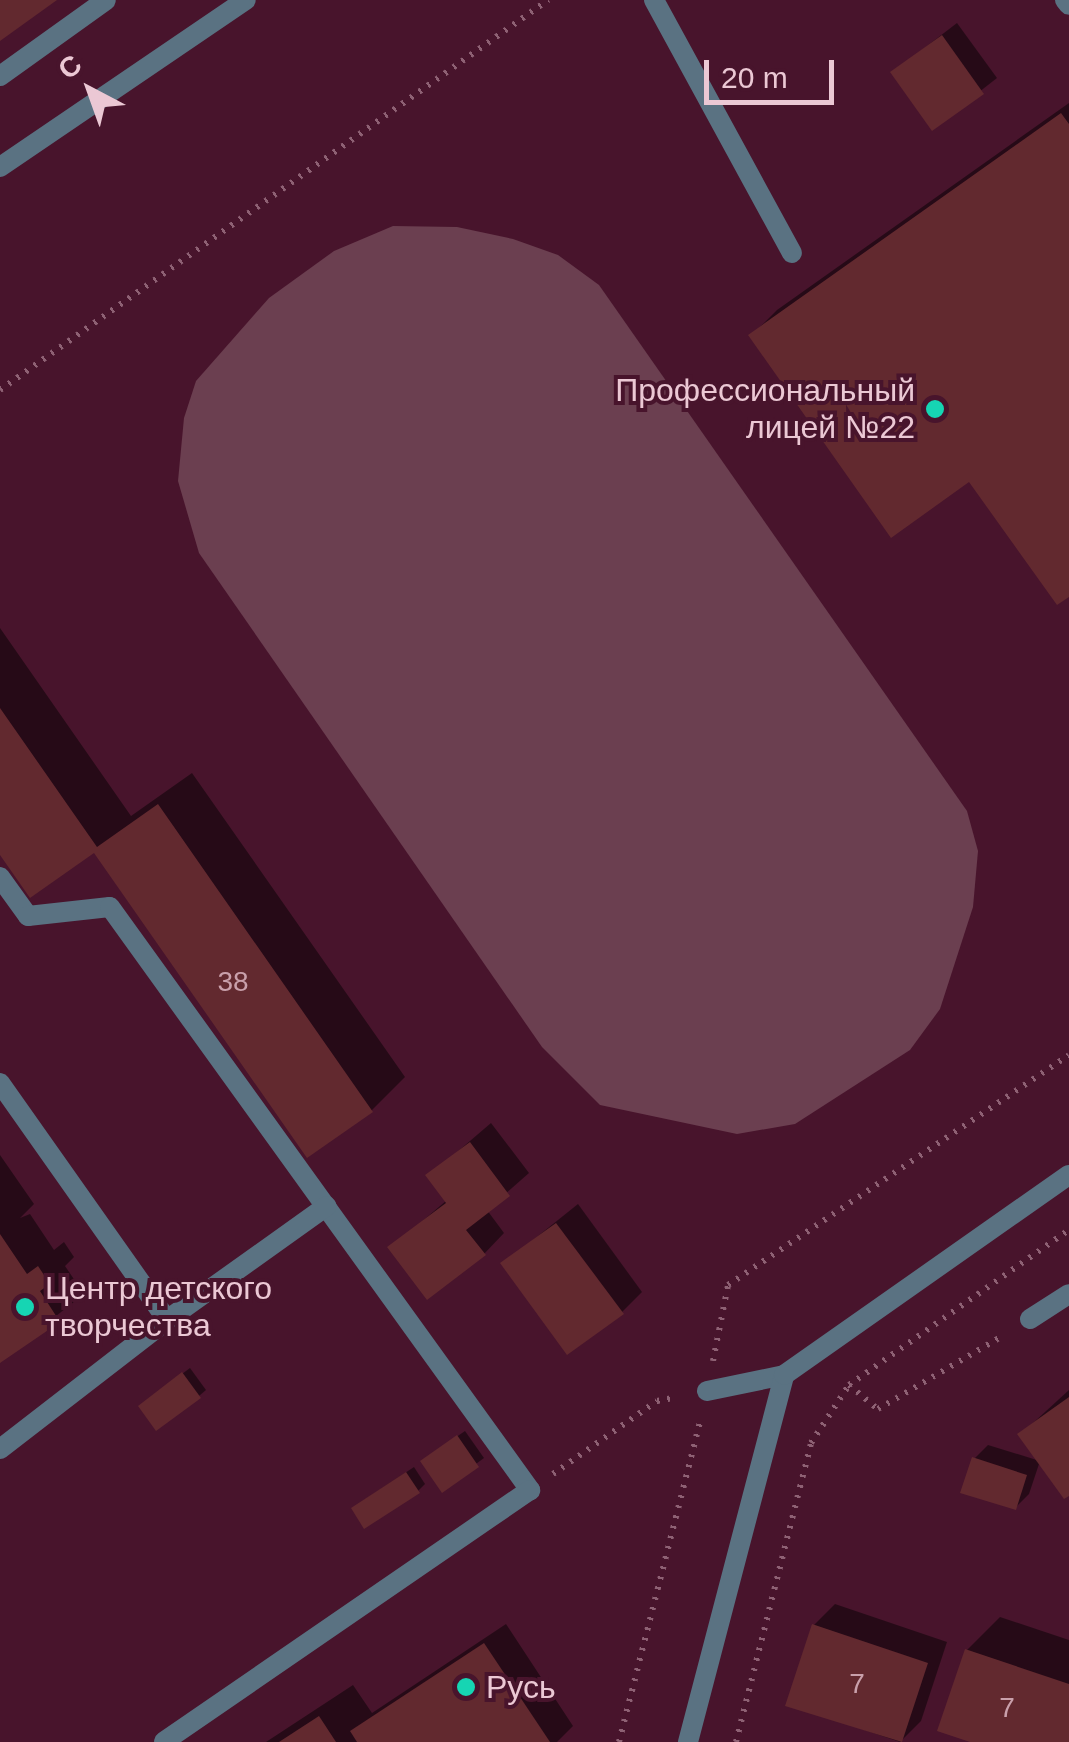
<!DOCTYPE html>
<meta charset="utf-8">
<style>
body{margin:0}
#map{position:relative;width:1069px;height:1742px;overflow:hidden;background:#48142c;font-family:Helvetica,sans-serif}
div>[style]{position:absolute}
.green>*{inset:0;background:#6b3f50}
.shadow>*{inset:0;background:#0007}
.building>*{inset:0;background:#62292f}
.path>*{height:6px;margin-top:-3px;transform-origin:0;background:repeating-linear-gradient(90deg,#8e6174 0 2.5px,transparent 0 10.5px)}
.service>*{height:20px;margin:-10px;padding:0 10px;transform-origin:10px;border-radius:10px;background:#5a7282}
.tertiary>*{height:20px;margin:-10px;padding:0 10px;transform-origin:10px;border-radius:10px;background:#5a7282}
.dots>*{width:28px;height:28px;translate:-50% -50%;box-sizing:border-box;border:5px solid #48142c;border-radius:50%}
span{translate:-50% -50%;white-space:nowrap;text-align:center;line-height:1.15;-webkit-text-stroke:8px #48142c;paint-order:stroke}
.number-label{font-size:28px;color:#c9a0ab}
.number-label span{-webkit-text-stroke-width:0}
.poi-label{font-size:32px;color:#ebc8d4}
.right{translate:-100% -50%;text-align:right}
.left{translate:0 -50%;text-align:left}
.north{position:absolute;left:40px;top:40px;width:100px;height:100px;-webkit-text-stroke:8px #48142c;paint-order:stroke;rotate:319deg;font-size:28px;font-weight:700;line-height:40px;text-align:center;color:#ebc8d4}
.north::after{content:'';display:block;margin:auto;width:35px;height:45px;background:#ebc8d4;clip-path:polygon(50% 0,100% 100%,50% 72%,0 100%)}
.scale{position:absolute;left:704px;top:60px;width:130px;height:45px;box-sizing:border-box;border:5px solid #ebc8d4;border-top:0;padding-left:12px;font-size:30px;line-height:35px;white-space:nowrap;color:#ebc8d4;-webkit-text-stroke:8px #48142c;paint-order:stroke}
</style>
<div id="map">
<div class="green">
<i style="clip-path:polygon(393px 226px,457px 227px,513px 239px,558px 255px,599px 285px,967px 811px,978px 851px,973px 907px,940px 1009px,910px 1050px,795px 1124px,737px 1134px,600px 1105px,542px 1047px,199px 553px,178px 481px,184px 418px,196px 381px,269px 298px,334px 251px)"></i>
</div>
<div class="shadow">
<i style="clip-path:polygon(957px 23px,997px 78px,933px 128px,893px 72px)"></i>
<i style="clip-path:polygon(1069px 103px,1069px 594px,970px 479px,752px 335px,777px 310px)"></i>
<i style="clip-path:polygon(0 628px,131px 816px,192px 773px,405px 1077px,372px 1110px,308px 1154px,94px 849px,0 851px)"></i>
<i style="clip-path:polygon(491px 1123px,529px 1173px,487px 1210px,504px 1233px,484px 1254px,391px 1248px,447px 1200px,429px 1176px)"></i>
<i style="clip-path:polygon(0 1155px,34px 1204px,20px 1218px,30px 1214px,54px 1250px,64px 1242px,74px 1257px,65px 1266px,84px 1294px,0 1360px)"></i>
<i style="clip-path:polygon(578px 1204px,642px 1292px,622px 1312px,503px 1264px)"></i>
<i style="clip-path:polygon(190px 1368px,206px 1390px,199px 1396px,147px 1400px)"></i>
<i style="clip-path:polygon(1069px 1390px,1069px 1492px,1021px 1434px)"></i>
<i style="clip-path:polygon(465px 1431px,484px 1458px,442px 1489px,430px 1455px)"></i>
<i style="clip-path:polygon(988px 1445px,1040px 1461px,1029px 1494px,1015px 1508px,974px 1459px)"></i>
<i style="clip-path:polygon(414px 1467px,425px 1484px,418px 1491px,361px 1502px)"></i>
<i style="clip-path:polygon(835px 1604px,947px 1642px,921px 1721px,900px 1742px,788px 1704px,814px 1625px)"></i>
<i style="clip-path:polygon(1000px 1617px,1069px 1640px,1069px 1742px,978px 1742px,967px 1650px)"></i>
<i style="clip-path:polygon(506px 1624px,573px 1726px,557px 1742px,266px 1742px,353px 1685px,372px 1713px)"></i>
</div>
<div class="building">
<i style="clip-path:polygon(0 0,57px 0,0 41px)"></i>
<i style="clip-path:polygon(942px 35px,984px 94px,932px 131px,890px 72px)"></i>
<i style="clip-path:polygon(1061px 113px,1069px 124px,1069px 597px,1057px 605px,969px 482px,891px 538px,748px 335px)"></i>
<i style="clip-path:polygon(0 708px,97px 847px,158px 804px,373px 1112px,307px 1158px,94px 853px,30px 898px,0 855px)"></i>
<i style="clip-path:polygon(470px 1142px,510px 1196px,466px 1230px,486px 1255px,427px 1300px,387px 1247px,446px 1203px,425px 1175px)"></i>
<i style="clip-path:polygon(556px 1223px,624px 1314px,567px 1355px,500px 1263px)"></i>
<i style="clip-path:polygon(0 1234px,27px 1274px,38px 1266px,50px 1284px,40px 1291px,60px 1322px,0 1363px)"></i>
<i style="clip-path:polygon(182px 1372px,201px 1398px,156px 1431px,138px 1406px)"></i>
<i style="clip-path:polygon(1069px 1397px,1069px 1496px,1064px 1499px,1017px 1434px)"></i>
<i style="clip-path:polygon(457px 1435px,479px 1467px,442px 1493px,420px 1461px)"></i>
<i style="clip-path:polygon(972px 1457px,1027px 1475px,1016px 1510px,960px 1493px)"></i>
<i style="clip-path:polygon(406px 1472px,420px 1493px,364px 1529px,351px 1508px)"></i>
<i style="clip-path:polygon(812px 1624px,928px 1663px,902px 1742px,785px 1706px)"></i>
<i style="clip-path:polygon(484px 1643px,550px 1742px,357px 1742px,350px 1731px)"></i>
<i style="clip-path:polygon(965px 1649px,1069px 1684px,1069px 1742px,970px 1742px,937px 1731px)"></i>
<i style="clip-path:polygon(319px 1716px,336px 1742px,279px 1742px)"></i>
</div>
<div class="path">
<i style="left:0;top:390px;width:673px;rotate:-35.44deg"></i>
<i style="left:713px;top:1361px;width:77px;rotate:-78.8deg"></i>
<i style="left:728px;top:1285px;width:411px;rotate:-34deg"></i>
<i style="left:849px;top:1385px;width:38px;rotate:40deg"></i>
<i style="left:878px;top:1409px;width:146px;rotate:-30.4deg"></i>
<i style="left:553px;top:1474px;width:127px;rotate:-35.1deg"></i>
<i style="left:657px;top:1401px;width:20px;rotate:-11deg"></i>
<i style="left:619px;top:1742px;width:335px;rotate:-75.8deg"></i>
<i style="left:736px;top:1742px;width:308px;rotate:-75.9deg"></i>
<i style="left:811px;top:1443px;width:69px;rotate:-56.8deg"></i>
<i style="left:849px;top:1385px;width:269px;rotate:-35.2deg"></i>
</div>
<div class="service">
<i style="left:654px;top:0;width:288px;rotate:61.4deg"></i>
<i style="left:1065px;top:0;width:6px;rotate:51deg"></i>
<i style="left:0;top:76px;width:130px;rotate:-35.6deg"></i>
<i style="left:0;top:877px;width:48px;rotate:54.3deg"></i>
<i style="left:28px;top:916px;width:82px;rotate:-6.3deg"></i>
<i style="left:110px;top:907px;width:719px;rotate:54.23deg"></i>
<i style="left:530px;top:1490px;width:444px;rotate:145.5deg"></i>
<i style="left:0;top:1083px;width:290px;rotate:54.8deg"></i>
<i style="left:167px;top:1320px;width:211px;rotate:142.3deg"></i>
<i style="left:1030px;top:1319px;width:46px;rotate:-32.7deg"></i>
<i style="left:167px;top:1320px;width:196px;rotate:-35.5deg"></i>
<i style="left:707px;top:1391px;width:79px;rotate:-11.7deg"></i>
</div>
<div class="tertiary">
<i style="left:0;top:167px;width:297px;rotate:-34.2deg"></i>
<i style="left:688px;top:1742px;width:379px;rotate:-75.3deg"></i>
<i style="left:784px;top:1375px;width:348px;rotate:-35.1deg"></i>
</div>
<div class="dots">
<i style="left:935px;top:409px;background:#16d5b3"></i>
<i style="left:25px;top:1307px;background:#16d5b3"></i>
<i style="left:466px;top:1687px;background:#16d5b3"></i>
</div>
<div class="number-label">
<span style="left:233px;top:982px">38</span>
<span style="left:857px;top:1684px">7</span>
<span style="left:1007px;top:1708px">7</span>
</div>
<div class="poi-label">
<span class="right" style="left:915px;top:409px">Профессиональный<br>лицей №22</span>
<span class="left" style="left:45px;top:1307px">Центр детского<br>творчества</span>
<span class="left" style="left:486px;top:1687px">Русь</span>
</div>
<div class="north">С</div>
<div class="scale">20 m</div>
</div>
